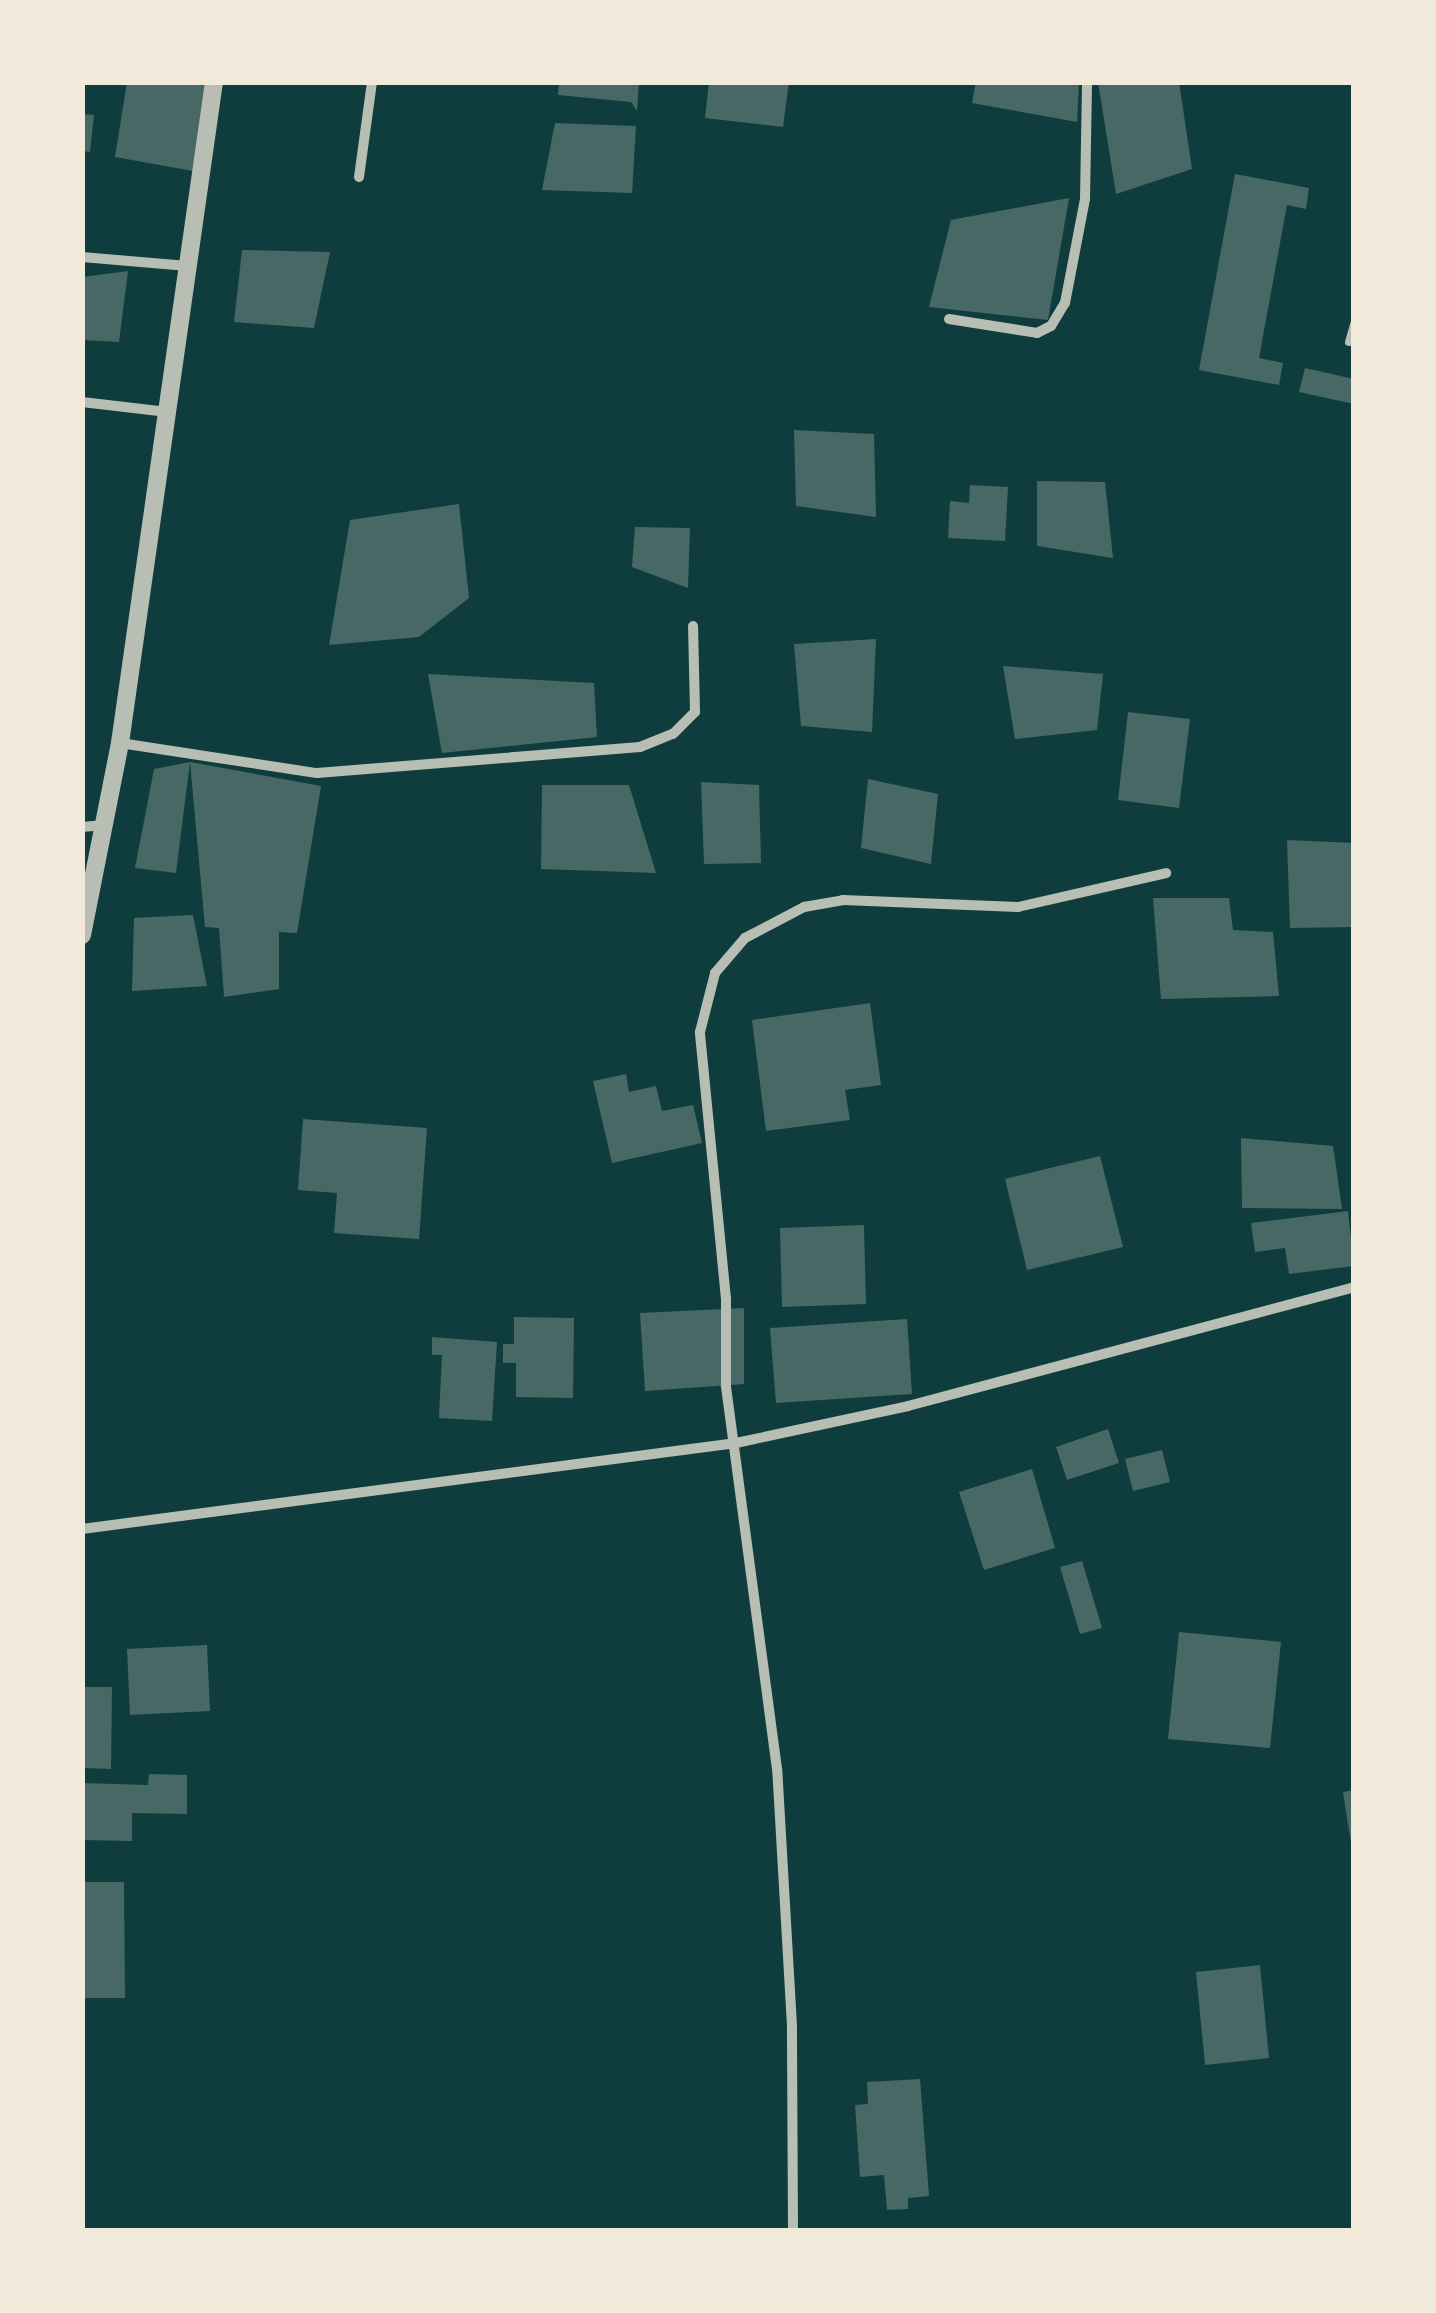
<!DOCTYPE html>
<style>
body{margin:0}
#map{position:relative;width:1436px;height:2313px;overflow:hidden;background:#0f3d3e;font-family:Spectral,serif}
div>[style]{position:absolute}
.building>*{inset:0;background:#486865}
.service>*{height:8px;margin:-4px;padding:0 4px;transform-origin:4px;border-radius:4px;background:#b8beb3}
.minor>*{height:10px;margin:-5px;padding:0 5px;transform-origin:5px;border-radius:5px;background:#b8beb3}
.tertiary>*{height:18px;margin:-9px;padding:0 9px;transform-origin:9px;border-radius:9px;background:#b8beb3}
span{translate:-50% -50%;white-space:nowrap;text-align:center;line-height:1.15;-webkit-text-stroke:10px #f1e9da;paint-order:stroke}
.frame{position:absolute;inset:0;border:85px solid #f1e9da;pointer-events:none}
</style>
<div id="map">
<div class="building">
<i style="clip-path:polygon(127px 82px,205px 83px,193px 171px,115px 157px)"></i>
<i style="clip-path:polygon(559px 82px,639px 82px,637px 111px,631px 102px,558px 95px)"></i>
<i style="clip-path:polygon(709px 82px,789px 82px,783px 127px,705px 118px)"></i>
<i style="clip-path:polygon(976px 82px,1079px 82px,1077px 122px,972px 103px)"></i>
<i style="clip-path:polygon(1098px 82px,1179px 82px,1192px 169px,1116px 194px)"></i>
<i style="clip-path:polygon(82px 114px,94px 115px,90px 152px,82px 151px)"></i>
<i style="clip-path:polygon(555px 123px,636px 126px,632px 193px,542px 190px)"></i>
<i style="clip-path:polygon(1235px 174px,1309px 188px,1306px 209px,1287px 205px,1259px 358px,1283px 363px,1279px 385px,1199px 370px)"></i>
<i style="clip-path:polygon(1069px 198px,1048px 320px,929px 307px,951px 220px)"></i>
<i style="clip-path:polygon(242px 250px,330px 252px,314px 328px,234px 322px)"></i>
<i style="clip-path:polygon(128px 271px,119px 342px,82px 340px,82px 277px)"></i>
<i style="clip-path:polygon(1305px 368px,1354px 379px,1354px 404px,1299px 392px)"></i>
<i style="clip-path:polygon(794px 430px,874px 434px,876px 517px,796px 506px)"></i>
<i style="clip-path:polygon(1037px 481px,1105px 482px,1113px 558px,1037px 546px)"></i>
<i style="clip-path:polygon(970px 485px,1008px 487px,1005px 541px,948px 538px,950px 501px,969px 503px)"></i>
<i style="clip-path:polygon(459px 504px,469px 598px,419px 637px,329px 645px,350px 520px)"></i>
<i style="clip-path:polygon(635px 527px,690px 528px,688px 588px,632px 567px)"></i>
<i style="clip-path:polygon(876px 639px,872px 732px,801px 726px,794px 644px)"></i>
<i style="clip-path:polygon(1003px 666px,1103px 674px,1097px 730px,1015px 739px)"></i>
<i style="clip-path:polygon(428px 674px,594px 683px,597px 737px,442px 753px)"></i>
<i style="clip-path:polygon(1128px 712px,1190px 719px,1179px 808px,1118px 800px)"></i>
<i style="clip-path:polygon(190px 762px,176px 873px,135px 868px,154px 769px)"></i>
<i style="clip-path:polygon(190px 762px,321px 786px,297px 933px,279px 932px,279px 989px,224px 997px,219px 928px,205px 927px)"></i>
<i style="clip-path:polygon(868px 779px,938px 794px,931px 864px,861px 848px)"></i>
<i style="clip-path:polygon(701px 782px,759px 785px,761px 863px,704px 864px)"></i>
<i style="clip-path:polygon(542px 785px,629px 785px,656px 873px,541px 869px)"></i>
<i style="clip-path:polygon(1287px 840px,1354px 843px,1354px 927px,1290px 928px)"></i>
<i style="clip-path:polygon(1153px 898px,1229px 898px,1233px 930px,1273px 932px,1279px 996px,1161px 999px)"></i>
<i style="clip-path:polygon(193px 915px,207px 986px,132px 991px,134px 918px)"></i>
<i style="clip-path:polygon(870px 1003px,881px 1085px,845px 1090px,850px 1120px,766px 1131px,752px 1020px)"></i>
<i style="clip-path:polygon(626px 1074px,629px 1092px,656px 1086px,662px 1111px,693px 1105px,702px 1143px,612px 1163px,593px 1081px)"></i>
<i style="clip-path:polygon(303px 1119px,427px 1128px,419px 1239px,334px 1233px,337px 1193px,298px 1190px)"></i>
<i style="clip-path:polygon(1241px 1138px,1333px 1146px,1342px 1209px,1242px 1208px)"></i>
<i style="clip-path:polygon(1100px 1156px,1123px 1247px,1027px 1270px,1005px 1179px)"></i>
<i style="clip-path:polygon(1348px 1211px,1354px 1266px,1289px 1274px,1285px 1248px,1255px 1252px,1251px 1223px)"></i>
<i style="clip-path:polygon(864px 1225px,866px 1304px,782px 1307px,780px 1228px)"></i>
<i style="clip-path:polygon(744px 1308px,744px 1384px,645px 1391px,640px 1313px)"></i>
<i style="clip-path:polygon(514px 1317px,574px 1318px,573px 1398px,516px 1397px,516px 1363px,503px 1363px,503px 1344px,514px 1344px)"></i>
<i style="clip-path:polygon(907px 1319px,912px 1394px,776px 1403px,770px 1328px)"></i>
<i style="clip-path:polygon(432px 1337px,497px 1342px,492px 1421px,439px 1418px,442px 1355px,432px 1355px)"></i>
<i style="clip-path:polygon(1108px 1429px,1119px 1463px,1067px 1480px,1056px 1447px)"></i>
<i style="clip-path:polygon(1162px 1450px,1170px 1482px,1133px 1491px,1125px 1459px)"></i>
<i style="clip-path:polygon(1032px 1469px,1055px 1548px,984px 1570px,959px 1492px)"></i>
<i style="clip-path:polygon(1082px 1561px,1102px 1628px,1080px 1634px,1060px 1567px)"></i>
<i style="clip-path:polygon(1179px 1632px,1281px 1642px,1270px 1748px,1168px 1739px)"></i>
<i style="clip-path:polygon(207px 1645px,210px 1711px,130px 1715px,127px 1649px)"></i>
<i style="clip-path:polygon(82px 1687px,112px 1687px,111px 1769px,82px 1768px)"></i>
<i style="clip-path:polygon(149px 1774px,187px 1775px,187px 1814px,132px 1813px,132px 1841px,82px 1840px,82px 1783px,148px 1785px)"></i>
<i style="clip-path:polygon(1354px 1790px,1354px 1843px,1351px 1843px,1343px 1792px)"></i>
<i style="clip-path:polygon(82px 1882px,124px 1882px,125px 1998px,82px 1998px)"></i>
<i style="clip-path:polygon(1260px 1965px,1269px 2058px,1205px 2065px,1196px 1972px)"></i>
<i style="clip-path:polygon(920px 2079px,929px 2196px,908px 2198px,908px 2209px,887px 2210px,884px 2175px,860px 2177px,855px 2105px,868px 2104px,867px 2082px)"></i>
</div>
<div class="service">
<i style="left:1349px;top:342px;width:19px;rotate:-74deg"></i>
</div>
<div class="minor">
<i style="left:359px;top:177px;width:96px;rotate:-82.2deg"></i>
<i style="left:82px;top:257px;width:106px;rotate:4.9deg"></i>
<i style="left:949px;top:319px;width:89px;rotate:9deg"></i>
<i style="left:1037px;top:333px;width:16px;rotate:-27deg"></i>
<i style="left:1051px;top:326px;width:27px;rotate:-59deg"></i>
<i style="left:1065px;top:303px;width:106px;rotate:-79.1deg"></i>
<i style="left:1085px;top:199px;width:117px;rotate:-89deg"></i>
<i style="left:82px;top:402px;width:86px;rotate:6.7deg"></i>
<i style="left:120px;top:743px;width:199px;rotate:8.7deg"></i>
<i style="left:317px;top:773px;width:324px;rotate:-4.6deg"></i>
<i style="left:640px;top:747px;width:35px;rotate:-22deg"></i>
<i style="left:673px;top:734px;width:31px;rotate:-45deg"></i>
<i style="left:695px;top:712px;width:86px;rotate:-91.3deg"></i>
<i style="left:82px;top:827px;width:22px;rotate:-5deg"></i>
<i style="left:82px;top:1529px;width:660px;rotate:-7.49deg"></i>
<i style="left:736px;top:1443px;width:176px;rotate:-12.1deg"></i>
<i style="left:908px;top:1406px;width:462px;rotate:-14.9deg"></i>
<i style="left:793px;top:2230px;width:204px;rotate:-90.3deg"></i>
<i style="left:792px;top:2026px;width:257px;rotate:-93.3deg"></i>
<i style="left:777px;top:1769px;width:387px;rotate:-97.6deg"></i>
<i style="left:726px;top:1385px;width:86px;rotate:-90deg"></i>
<i style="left:726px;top:1299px;width:268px;rotate:-95.6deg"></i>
<i style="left:700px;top:1032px;width:61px;rotate:-75.7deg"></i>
<i style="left:715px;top:973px;width:46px;rotate:-49.4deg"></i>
<i style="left:745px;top:938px;width:67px;rotate:-27.7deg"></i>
<i style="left:804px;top:907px;width:40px;rotate:-10deg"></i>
<i style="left:843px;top:900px;width:175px;rotate:2.3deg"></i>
<i style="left:1018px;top:907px;width:152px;rotate:-12.9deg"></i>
</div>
<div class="tertiary">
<i style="left:82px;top:935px;width:196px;rotate:-78.8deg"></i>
<i style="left:120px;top:743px;width:668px;rotate:-81.91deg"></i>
</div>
<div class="frame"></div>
</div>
